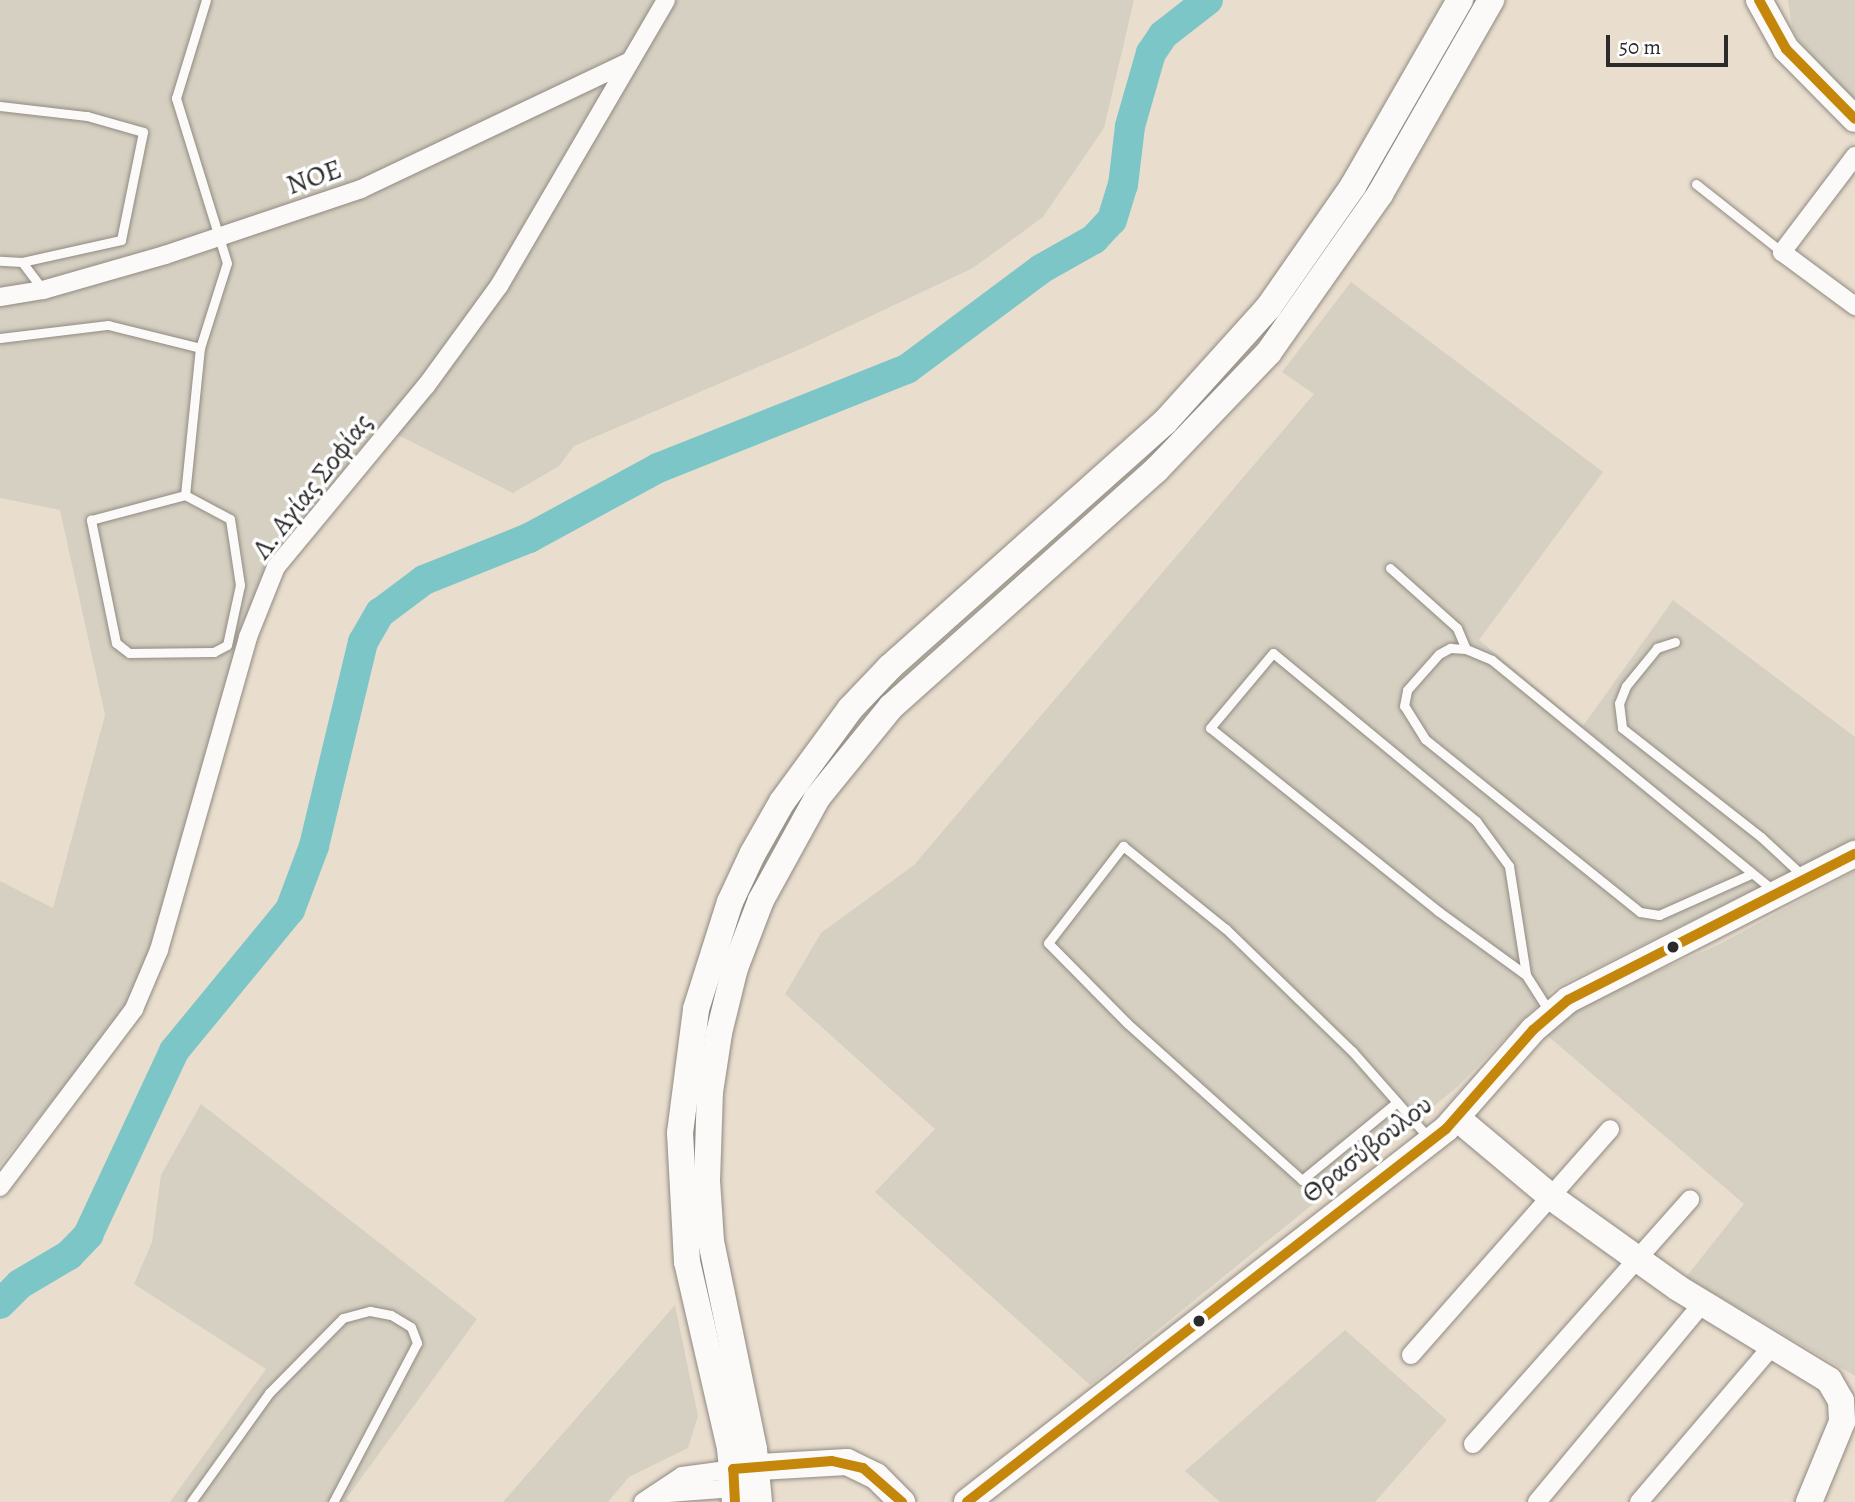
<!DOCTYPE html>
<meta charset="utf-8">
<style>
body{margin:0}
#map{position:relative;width:1855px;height:1502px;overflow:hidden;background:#e9dece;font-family:Alegreya,serif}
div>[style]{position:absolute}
.industrial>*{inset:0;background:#d6d0c2}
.river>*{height:30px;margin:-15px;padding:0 15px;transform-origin:15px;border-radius:15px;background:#7cc6c8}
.roads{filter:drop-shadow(0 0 2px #908a82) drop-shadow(0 0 2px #908a82)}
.lane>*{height:9px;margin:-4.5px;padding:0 4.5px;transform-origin:4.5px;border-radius:4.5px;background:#fcfaf8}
.street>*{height:18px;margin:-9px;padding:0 9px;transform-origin:9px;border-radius:9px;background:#fcfaf8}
.secondary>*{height:26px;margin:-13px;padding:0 13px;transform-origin:13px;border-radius:13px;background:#fcfaf8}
.bus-1>*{height:10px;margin:-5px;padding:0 5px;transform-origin:5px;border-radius:5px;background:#c4870b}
.dots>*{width:19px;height:19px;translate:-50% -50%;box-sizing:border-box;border:4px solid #fff;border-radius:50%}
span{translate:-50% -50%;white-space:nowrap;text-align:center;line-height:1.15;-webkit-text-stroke:7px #fff;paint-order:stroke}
.street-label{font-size:28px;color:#2b2b2b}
.scale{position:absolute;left:1606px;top:35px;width:122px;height:32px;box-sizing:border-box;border:4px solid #2b2b2b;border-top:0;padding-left:9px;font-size:21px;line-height:24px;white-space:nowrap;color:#2b2b2b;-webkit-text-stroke:5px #fff;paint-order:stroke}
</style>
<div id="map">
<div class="industrial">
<i style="clip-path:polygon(0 0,1134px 0,1104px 128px,1043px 217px,973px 268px,805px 347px,574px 446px,559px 466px,513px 493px,382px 427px,272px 561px,153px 946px,121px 1017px,0 1165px,0 881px,53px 908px,105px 715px,60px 510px,0 498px)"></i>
<i style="clip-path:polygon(1788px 0,1855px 0,1855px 102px,1800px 42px,1792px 27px)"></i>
<i style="clip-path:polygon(1351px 282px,1603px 472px,1479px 640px,1583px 726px,1673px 600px,1855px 737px,1855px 840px,1555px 988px,1456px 1088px,1090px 1385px,875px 1192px,935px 1129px,785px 994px,821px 933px,914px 865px,1314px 394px,1282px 372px)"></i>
<i style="clip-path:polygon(1855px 871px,1855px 1376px,1686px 1277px,1744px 1204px,1542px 1031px,1572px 1008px,1718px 945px)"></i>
<i style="clip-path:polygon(201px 1104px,477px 1319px,346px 1499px,350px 1502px,170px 1502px,266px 1369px,134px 1284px,152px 1242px,161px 1175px)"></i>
<i style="clip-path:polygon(675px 1305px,698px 1416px,688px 1448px,629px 1477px,608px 1502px,503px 1502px)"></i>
<i style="clip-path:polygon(1345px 1330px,1447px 1420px,1375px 1502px,1220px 1502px,1185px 1471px)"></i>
</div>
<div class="river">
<i style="left:0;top:1304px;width:28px;rotate:-45deg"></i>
<i style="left:20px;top:1284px;width:57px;rotate:-30.6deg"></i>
<i style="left:69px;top:1255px;width:28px;rotate:-46deg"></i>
<i style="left:88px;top:1235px;width:203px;rotate:-64.9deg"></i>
<i style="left:174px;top:1051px;width:183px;rotate:-50.6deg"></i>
<i style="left:290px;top:910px;width:68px;rotate:-69.4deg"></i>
<i style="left:314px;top:846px;width:210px;rotate:-76.5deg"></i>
<i style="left:363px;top:642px;width:34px;rotate:-60deg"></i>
<i style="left:380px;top:613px;width:55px;rotate:-36.9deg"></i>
<i style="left:424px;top:580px;width:113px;rotate:-21.8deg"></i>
<i style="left:529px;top:538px;width:147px;rotate:-28.5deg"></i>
<i style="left:658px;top:468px;width:268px;rotate:-21.7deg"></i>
<i style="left:907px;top:369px;width:167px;rotate:-36.7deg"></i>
<i style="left:1041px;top:269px;width:61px;rotate:-29.5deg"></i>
<i style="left:1094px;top:239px;width:26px;rotate:-47deg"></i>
<i style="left:1112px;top:220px;width:37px;rotate:-73deg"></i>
<i style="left:1123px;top:185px;width:59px;rotate:-83.2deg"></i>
<i style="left:1130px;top:126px;width:76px;rotate:-74deg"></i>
<i style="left:1151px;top:53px;width:22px;rotate:-56deg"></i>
<i style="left:1163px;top:35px;width:57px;rotate:-37.9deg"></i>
</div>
<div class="roads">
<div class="lane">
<i style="left:0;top:106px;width:88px;rotate:6.6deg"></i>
<i style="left:87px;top:116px;width:58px;rotate:15.9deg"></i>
<i style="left:143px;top:132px;width:110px;rotate:101.5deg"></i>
<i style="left:121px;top:240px;width:101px;rotate:167.5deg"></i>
<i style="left:22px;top:262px;width:22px;rotate:-177deg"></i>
<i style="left:1696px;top:184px;width:110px;rotate:38.3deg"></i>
<i style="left:22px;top:262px;width:35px;rotate:53deg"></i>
<i style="left:0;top:338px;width:109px;rotate:-6.9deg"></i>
<i style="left:108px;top:325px;width:95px;rotate:14deg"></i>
<i style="left:200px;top:348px;width:89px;rotate:-72.4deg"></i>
<i style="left:227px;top:263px;width:173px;rotate:-107.2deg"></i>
<i style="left:176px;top:98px;width:102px;rotate:-73deg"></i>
<i style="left:185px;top:495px;width:51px;rotate:28.1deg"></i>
<i style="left:230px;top:519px;width:67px;rotate:81.4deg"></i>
<i style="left:240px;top:585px;width:61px;rotate:102.2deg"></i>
<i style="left:227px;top:645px;width:15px;rotate:152deg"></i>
<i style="left:214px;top:652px;width:85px;rotate:179.3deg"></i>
<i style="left:129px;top:653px;width:16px;rotate:-142deg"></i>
<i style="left:116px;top:643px;width:126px;rotate:-101.5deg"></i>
<i style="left:91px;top:520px;width:97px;rotate:-14.9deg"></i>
<i style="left:185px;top:495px;width:148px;rotate:-84.2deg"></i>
<i style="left:1390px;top:568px;width:90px;rotate:41.8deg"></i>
<i style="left:1457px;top:628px;width:23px;rotate:67deg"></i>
<i style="left:1675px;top:642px;width:19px;rotate:162deg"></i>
<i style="left:1657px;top:648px;width:49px;rotate:129.2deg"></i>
<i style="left:1626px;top:686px;width:18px;rotate:112deg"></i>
<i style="left:1619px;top:703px;width:25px;rotate:83deg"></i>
<i style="left:1622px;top:728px;width:177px;rotate:38.1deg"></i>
<i style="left:1761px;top:837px;width:57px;rotate:42.9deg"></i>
<i style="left:1751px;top:874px;width:101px;rotate:156deg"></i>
<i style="left:1659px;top:915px;width:19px;rotate:-171deg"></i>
<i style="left:1640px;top:912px;width:276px;rotate:-141.2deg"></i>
<i style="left:1425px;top:739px;width:39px;rotate:-122deg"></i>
<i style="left:1404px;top:706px;width:16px;rotate:-79deg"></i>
<i style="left:1407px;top:690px;width:48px;rotate:-48.4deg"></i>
<i style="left:1439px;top:654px;width:13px;rotate:-29deg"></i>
<i style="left:1450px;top:648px;width:16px;rotate:4deg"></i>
<i style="left:1466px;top:649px;width:28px;rotate:23deg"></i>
<i style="left:1492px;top:660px;width:366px;rotate:39.3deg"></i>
<i style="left:1526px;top:975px;width:109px;rotate:-144deg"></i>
<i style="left:1438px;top:911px;width:292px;rotate:-141.2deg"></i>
<i style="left:1210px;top:728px;width:98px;rotate:-50deg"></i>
<i style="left:1273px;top:653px;width:264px;rotate:39.6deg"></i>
<i style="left:1476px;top:821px;width:56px;rotate:53.7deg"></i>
<i style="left:1509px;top:866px;width:110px;rotate:81.1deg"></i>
<i style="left:1526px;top:975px;width:43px;rotate:57.4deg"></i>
<i style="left:1397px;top:1102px;width:123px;rotate:140.6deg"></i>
<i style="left:1302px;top:1180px;width:235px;rotate:-138.1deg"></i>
<i style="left:1127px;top:1023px;width:112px;rotate:-134.6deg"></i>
<i style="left:1048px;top:943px;width:123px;rotate:-52.3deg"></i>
<i style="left:1123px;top:846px;width:132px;rotate:38.9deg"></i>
<i style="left:1226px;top:929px;width:175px;rotate:44.1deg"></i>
<i style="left:1352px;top:1051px;width:68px;rotate:48.6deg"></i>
<i style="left:1397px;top:1102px;width:48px;rotate:48.4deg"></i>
<i style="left:191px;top:1502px;width:134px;rotate:-54.4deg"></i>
<i style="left:269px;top:1393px;width:105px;rotate:-45.4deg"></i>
<i style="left:343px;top:1318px;width:28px;rotate:-15deg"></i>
<i style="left:370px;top:1311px;width:21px;rotate:11deg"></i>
<i style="left:391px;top:1315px;width:23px;rotate:31deg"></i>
<i style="left:411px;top:1327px;width:17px;rotate:69deg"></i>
<i style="left:417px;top:1343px;width:180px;rotate:117.8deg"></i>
</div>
<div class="street">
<i style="left:1855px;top:156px;width:121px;rotate:127.2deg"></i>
<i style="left:1782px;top:252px;width:91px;rotate:36.5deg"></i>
<i style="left:0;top:297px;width:44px;rotate:-9.2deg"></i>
<i style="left:43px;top:290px;width:127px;rotate:-16deg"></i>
<i style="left:165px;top:255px;width:207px;rotate:-18.6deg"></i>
<i style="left:361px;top:189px;width:297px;rotate:-25.4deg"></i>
<i style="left:0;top:1187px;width:223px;rotate:-53deg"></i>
<i style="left:134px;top:1009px;width:64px;rotate:-67deg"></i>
<i style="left:159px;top:950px;width:325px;rotate:-74.1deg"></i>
<i style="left:248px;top:637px;width:75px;rotate:-68.2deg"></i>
<i style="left:276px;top:567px;width:235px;rotate:-50.4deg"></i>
<i style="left:426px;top:386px;width:124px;rotate:-53.9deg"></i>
<i style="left:499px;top:286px;width:331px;rotate:-59.7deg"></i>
<i style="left:1411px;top:1355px;width:301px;rotate:-48.6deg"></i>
<i style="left:1473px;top:1444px;width:327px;rotate:-48.4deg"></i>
<i style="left:655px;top:1494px;width:79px;rotate:-4.3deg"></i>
<i style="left:643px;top:1502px;width:47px;rotate:-33.7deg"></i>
<i style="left:682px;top:1476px;width:51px;rotate:-7.8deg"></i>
<i style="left:1537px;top:1502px;width:258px;rotate:-50.2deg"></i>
<i style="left:1639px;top:1502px;width:208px;rotate:-49.5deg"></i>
</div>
<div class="secondary">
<i style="left:1759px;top:0;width:56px;rotate:61.1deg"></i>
<i style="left:1786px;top:49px;width:98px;rotate:45.4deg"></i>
<i style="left:1457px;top:1118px;width:123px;rotate:40deg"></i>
<i style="left:1551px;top:1197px;width:156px;rotate:35.6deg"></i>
<i style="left:1678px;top:1288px;width:177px;rotate:31.4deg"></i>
<i style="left:1829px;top:1380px;width:24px;rotate:60deg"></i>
<i style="left:1841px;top:1401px;width:21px;rotate:87deg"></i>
<i style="left:1842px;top:1422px;width:87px;rotate:112.4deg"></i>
<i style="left:742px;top:1468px;width:105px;rotate:-3.3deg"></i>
<i style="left:847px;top:1462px;width:32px;rotate:26deg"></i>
<i style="left:876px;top:1476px;width:37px;rotate:45deg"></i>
<i style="left:735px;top:1502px;width:54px;rotate:-95.3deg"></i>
<i style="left:730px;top:1448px;width:191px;rotate:-103deg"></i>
<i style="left:687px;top:1262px;width:129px;rotate:-93.1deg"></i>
<i style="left:680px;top:1133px;width:125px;rotate:-82.6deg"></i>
<i style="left:696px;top:1009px;width:112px;rotate:-72.4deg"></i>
<i style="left:730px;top:902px;width:54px;rotate:-64.9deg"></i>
<i style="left:753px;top:853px;width:59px;rotate:-60.4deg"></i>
<i style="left:782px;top:802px;width:115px;rotate:-53.8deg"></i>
<i style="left:850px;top:709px;width:58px;rotate:-46.4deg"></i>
<i style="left:890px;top:667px;width:368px;rotate:-41.7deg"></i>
<i style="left:1165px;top:422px;width:154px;rotate:-47.9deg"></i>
<i style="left:1268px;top:308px;width:149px;rotate:-55.1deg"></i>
<i style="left:1353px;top:186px;width:215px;rotate:-60.1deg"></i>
<i style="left:759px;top:1502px;width:53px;rotate:-95.4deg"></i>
<i style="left:754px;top:1449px;width:212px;rotate:-101.7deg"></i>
<i style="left:711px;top:1241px;width:60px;rotate:-93.8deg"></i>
<i style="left:707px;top:1181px;width:89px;rotate:-88.1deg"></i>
<i style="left:710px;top:1092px;width:60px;rotate:-81.3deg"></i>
<i style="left:719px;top:1033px;width:67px;rotate:-76.2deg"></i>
<i style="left:735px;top:968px;width:73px;rotate:-69.1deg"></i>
<i style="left:761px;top:900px;width:116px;rotate:-61.2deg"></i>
<i style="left:817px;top:798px;width:117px;rotate:-50.9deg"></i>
<i style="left:891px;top:707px;width:356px;rotate:-41.8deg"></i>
<i style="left:1156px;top:470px;width:163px;rotate:-46.2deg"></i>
<i style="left:1269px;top:352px;width:193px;rotate:-54.9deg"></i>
<i style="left:1380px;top:194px;width:224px;rotate:-60.2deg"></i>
<i style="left:967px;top:1502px;width:607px;rotate:-37.91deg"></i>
<i style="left:1446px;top:1129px;width:132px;rotate:-48.7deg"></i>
<i style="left:1533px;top:1030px;width:46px;rotate:-40.6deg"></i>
<i style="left:1568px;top:1000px;width:322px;rotate:-27deg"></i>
</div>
</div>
<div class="bus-1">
<i style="left:1759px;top:0;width:56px;rotate:61.1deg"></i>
<i style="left:1786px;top:49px;width:98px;rotate:45.4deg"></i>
<i style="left:735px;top:1502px;width:33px;rotate:-93deg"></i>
<i style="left:733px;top:1469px;width:99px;rotate:-4.6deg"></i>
<i style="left:832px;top:1461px;width:32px;rotate:13deg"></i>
<i style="left:863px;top:1468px;width:52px;rotate:41.1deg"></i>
<i style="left:967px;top:1502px;width:607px;rotate:-37.91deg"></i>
<i style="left:1446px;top:1129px;width:132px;rotate:-48.7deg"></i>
<i style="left:1533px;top:1030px;width:46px;rotate:-40.6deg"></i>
<i style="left:1568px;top:1000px;width:322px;rotate:-27deg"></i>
</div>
<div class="dots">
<i style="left:1673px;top:947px;background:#2b2b2b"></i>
<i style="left:1199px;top:1321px;background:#2b2b2b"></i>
</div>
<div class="street-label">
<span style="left:314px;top:177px;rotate:-19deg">NOE</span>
<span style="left:312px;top:486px;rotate:-52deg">Λ. Αγίας Σοφίας</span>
<span style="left:1367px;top:1149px;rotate:-38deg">Θρασύβουλου</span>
</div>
<div class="scale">50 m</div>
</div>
